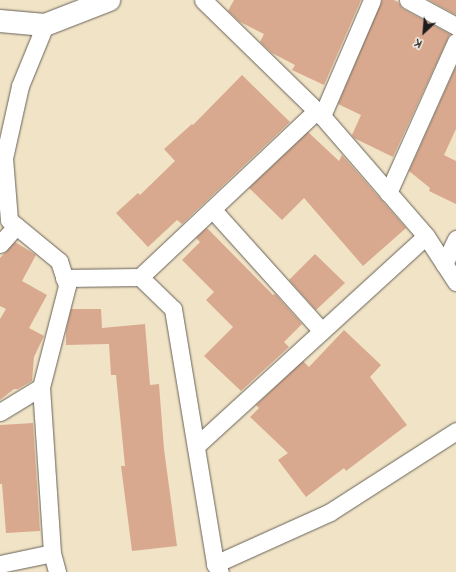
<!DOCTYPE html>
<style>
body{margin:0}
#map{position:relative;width:456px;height:572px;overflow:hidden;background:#f1e3c6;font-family:Pangolin,sans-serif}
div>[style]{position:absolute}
.building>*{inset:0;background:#d9a98f}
.roads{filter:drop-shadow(0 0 1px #676258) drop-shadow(0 0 1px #676258)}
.minor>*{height:17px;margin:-8.5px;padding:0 8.5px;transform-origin:8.5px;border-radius:8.5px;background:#fff}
.tertiary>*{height:22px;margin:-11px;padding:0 11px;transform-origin:11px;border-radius:11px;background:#fff}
span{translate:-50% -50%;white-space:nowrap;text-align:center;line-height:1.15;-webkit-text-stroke:3.5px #fbf7ec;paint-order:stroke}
.north{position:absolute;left:404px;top:12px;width:40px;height:40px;-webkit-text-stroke:3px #fbf7ec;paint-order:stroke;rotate:206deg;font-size:11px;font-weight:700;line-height:16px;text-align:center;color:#1c1c1c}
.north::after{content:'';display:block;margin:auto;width:14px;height:18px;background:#1c1c1c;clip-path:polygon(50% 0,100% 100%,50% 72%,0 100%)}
</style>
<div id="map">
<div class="building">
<i style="clip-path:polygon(234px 0,361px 0,324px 85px,292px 70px,295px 65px,272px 53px,260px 42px,264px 34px,240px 22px,228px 11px)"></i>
<i style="clip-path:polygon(382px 0,394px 0,398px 2px,403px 9px,450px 34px,393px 157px,354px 138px,352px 135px,361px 115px,338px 104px)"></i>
<i style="clip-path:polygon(429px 0,456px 0,456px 15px)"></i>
<i style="clip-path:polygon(456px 66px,456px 129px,444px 155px,456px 161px,456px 204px,429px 191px,430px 188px,409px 171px)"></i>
<i style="clip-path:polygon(242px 75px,290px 122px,182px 224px,177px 220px,148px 247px,116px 213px,138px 193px,140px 195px,175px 161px,164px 149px,192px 124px,193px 125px)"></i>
<i style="clip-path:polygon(308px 132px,339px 161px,342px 155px,406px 228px,363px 266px,304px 198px,282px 220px,249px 188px)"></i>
<i style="clip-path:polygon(207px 228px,273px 295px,275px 294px,302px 324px,284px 342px,289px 347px,241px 391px,204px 356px,233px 327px,206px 300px,214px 292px,182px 260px,200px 242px,196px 238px)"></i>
<i style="clip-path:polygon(15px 242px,36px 255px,22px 281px,47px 295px,29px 328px,44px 336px,34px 357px,32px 381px,18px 389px,14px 389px,0 400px,0 319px,6px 309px,0 306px,0 258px)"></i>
<i style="clip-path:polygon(315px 254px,345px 283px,316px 310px,289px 280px)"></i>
<i style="clip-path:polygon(71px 309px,101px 309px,102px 328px,145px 324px,150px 385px,159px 384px,164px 449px,177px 546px,132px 551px,121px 466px,125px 466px,116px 375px,111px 375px,109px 344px,66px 345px,66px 331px)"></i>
<i style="clip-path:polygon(344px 330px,381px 365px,370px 377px,407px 425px,346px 471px,344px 468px,306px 497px,278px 460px,288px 453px,250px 417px,259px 408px,256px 405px,303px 361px,309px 367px)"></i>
<i style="clip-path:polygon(33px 423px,40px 531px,6px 533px,2px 484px,0 484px,0 425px)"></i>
</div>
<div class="roads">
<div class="minor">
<i style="left:203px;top:0;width:166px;rotate:44.3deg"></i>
<i style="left:322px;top:116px;width:159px;rotate:49.1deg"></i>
<i style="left:426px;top:236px;width:55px;rotate:56.9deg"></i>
<i style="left:408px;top:0;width:55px;rotate:28.4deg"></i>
<i style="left:45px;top:25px;width:66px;rotate:112.3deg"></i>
<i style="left:20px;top:86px;width:74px;rotate:102.5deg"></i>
<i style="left:4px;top:158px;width:62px;rotate:85.4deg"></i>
<i style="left:9px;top:220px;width:65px;rotate:39.4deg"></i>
<i style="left:59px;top:261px;width:26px;rotate:72deg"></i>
<i style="left:67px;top:286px;width:104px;rotate:104.4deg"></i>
<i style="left:41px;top:387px;width:166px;rotate:86.2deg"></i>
<i style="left:52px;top:553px;width:20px;rotate:75deg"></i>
<i style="left:322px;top:116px;width:126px;rotate:-66.7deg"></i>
<i style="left:388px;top:193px;width:166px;rotate:-65.8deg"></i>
<i style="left:212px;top:209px;width:164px;rotate:48deg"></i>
<i style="left:0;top:244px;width:24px;rotate:-48deg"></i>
<i style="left:444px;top:264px;width:28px;rotate:-64deg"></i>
<i style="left:140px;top:277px;width:242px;rotate:-43.3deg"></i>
<i style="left:64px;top:278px;width:76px;rotate:-0.8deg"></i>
<i style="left:140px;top:277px;width:46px;rotate:44.1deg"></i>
<i style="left:173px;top:309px;width:258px;rotate:80.6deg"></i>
<i style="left:215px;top:564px;width:9px;rotate:58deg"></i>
<i style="left:0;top:412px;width:48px;rotate:-31.4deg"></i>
<i style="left:196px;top:446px;width:311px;rotate:-42.4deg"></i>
<i style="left:0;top:564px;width:53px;rotate:-11.9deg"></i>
<i style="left:215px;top:564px;width:126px;rotate:-24.3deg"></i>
<i style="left:330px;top:512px;width:150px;rotate:-32.7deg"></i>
</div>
<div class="tertiary">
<i style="left:0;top:21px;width:45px;rotate:5.1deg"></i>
<i style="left:45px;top:25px;width:69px;rotate:-21.3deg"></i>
</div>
</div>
<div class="north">K</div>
</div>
